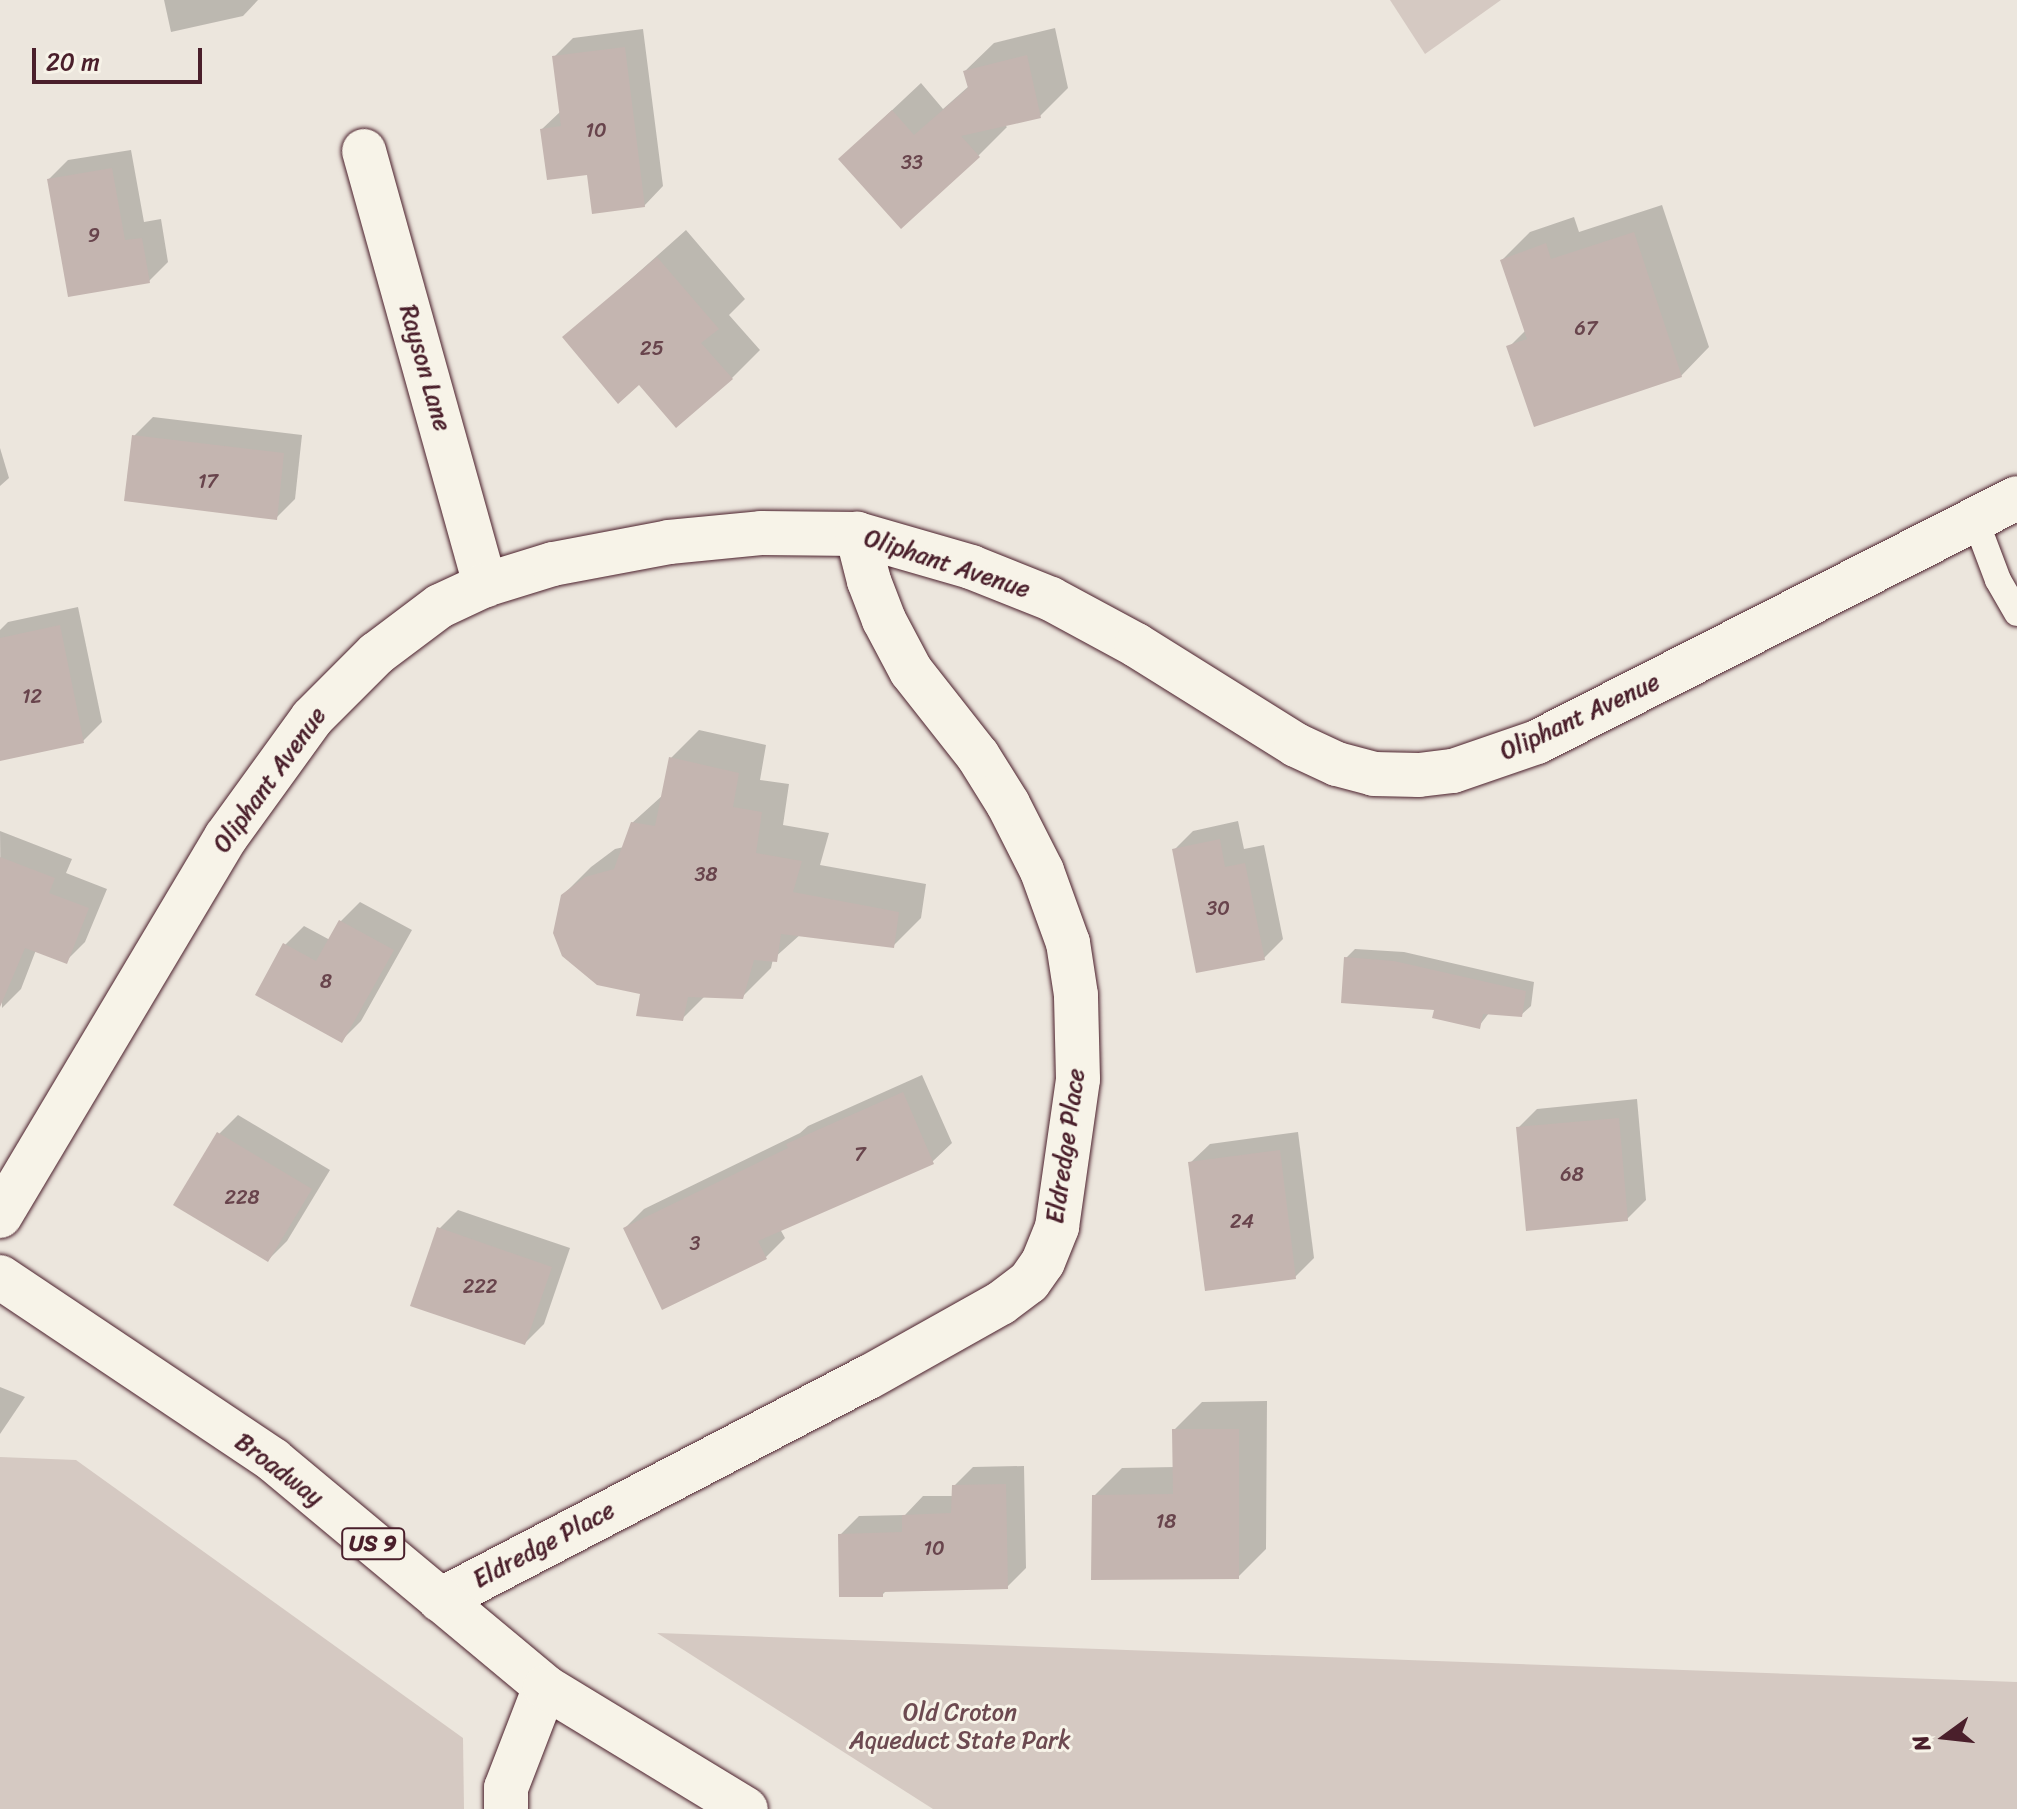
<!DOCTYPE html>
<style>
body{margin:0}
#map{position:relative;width:2017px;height:1809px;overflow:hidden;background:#ece6dd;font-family:Sriracha,sans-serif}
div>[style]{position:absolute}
.green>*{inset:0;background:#d5c9c2}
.shadow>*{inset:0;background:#0003}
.building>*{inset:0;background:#c4b5b0}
.roads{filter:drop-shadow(0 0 2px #4a1f2b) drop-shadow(0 0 2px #4a1f2b)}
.lane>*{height:26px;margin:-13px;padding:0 13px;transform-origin:13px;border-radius:13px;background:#f7f3e8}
.street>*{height:44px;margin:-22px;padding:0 22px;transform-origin:22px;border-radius:22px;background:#f7f3e8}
.primary>*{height:44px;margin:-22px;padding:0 22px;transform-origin:22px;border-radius:22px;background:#f7f3e8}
span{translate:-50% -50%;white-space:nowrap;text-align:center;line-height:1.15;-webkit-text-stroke:6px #f7f3e8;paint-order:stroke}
.number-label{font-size:20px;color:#68444c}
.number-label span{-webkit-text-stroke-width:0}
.shield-label span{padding:2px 6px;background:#f7f3e8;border:2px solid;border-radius:6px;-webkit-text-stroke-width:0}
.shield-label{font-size:22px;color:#4a1f2b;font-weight:700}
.street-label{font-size:24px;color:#4a1f2b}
.park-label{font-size:24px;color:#6d4a51}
.north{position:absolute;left:1905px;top:1697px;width:80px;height:80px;-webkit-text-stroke:6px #f7f3e8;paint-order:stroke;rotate:255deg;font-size:22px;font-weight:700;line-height:32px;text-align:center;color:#4a1f2b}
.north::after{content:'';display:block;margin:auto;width:28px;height:36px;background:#4a1f2b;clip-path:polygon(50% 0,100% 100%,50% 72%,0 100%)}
.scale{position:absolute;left:32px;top:48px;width:170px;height:36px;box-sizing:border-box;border:4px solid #4a1f2b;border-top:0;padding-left:10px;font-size:24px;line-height:28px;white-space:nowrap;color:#4a1f2b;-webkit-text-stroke:6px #f7f3e8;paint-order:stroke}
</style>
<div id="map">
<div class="green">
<i style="clip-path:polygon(1390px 0,1501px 0,1425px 54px)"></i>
<i style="clip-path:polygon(0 1457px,76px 1460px,463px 1738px,464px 1809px,0 1809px)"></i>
<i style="clip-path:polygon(657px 1633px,2017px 1682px,2017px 1809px,933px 1809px)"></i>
</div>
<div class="shadow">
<i style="clip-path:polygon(164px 0,258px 0,243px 16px,171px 32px)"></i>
<i style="clip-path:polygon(1055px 28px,1068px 88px,1040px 116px,1004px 124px,1007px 127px,979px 155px,901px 226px,840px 159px,921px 83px,943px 109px,969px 86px,965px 71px,994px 43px)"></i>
<i style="clip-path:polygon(643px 29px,663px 186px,644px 206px,589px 173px,542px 129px,561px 111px,554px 57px,573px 38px)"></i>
<i style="clip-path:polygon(131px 150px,144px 222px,161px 219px,168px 262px,149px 281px,49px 179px,68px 160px)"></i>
<i style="clip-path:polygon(1662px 205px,1709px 347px,1681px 376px,1509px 347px,1526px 330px,1502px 260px,1530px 232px,1574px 217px,1579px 232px)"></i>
<i style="clip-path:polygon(686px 230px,745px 299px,729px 315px,760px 350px,732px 378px,640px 383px,565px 338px)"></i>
<i style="clip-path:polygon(153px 417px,302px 435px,295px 499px,276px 518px,134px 436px)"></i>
<i style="clip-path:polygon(0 448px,9px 478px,0 486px)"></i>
<i style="clip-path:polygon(78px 607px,102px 722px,83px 741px,0 759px,0 630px,8px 622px)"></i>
<i style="clip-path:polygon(699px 730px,766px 745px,760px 780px,789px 784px,783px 825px,829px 833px,820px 865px,926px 884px,921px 918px,893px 946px,801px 934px,773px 959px,771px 968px,742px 997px,705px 996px,682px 1019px,642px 992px,562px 896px,591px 867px,615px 849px,624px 847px,632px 823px,663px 795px,671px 758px)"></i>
<i style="clip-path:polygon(1238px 821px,1244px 849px,1264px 845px,1283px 939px,1264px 958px,1174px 850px,1193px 831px)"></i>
<i style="clip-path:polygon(0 831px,72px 859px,66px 873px,107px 889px,85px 942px,66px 961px,36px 950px,21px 989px,2px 1008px)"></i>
<i style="clip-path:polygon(360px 902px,412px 930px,361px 1021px,342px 1040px,285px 945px,304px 926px,330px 940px,341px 921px)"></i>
<i style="clip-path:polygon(1355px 949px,1404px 952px,1534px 982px,1531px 1006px,1521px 1015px,1489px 1013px,1479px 1026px,1436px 1009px,1346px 958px)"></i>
<i style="clip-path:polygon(922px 1075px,952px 1143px,932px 1162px,780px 1229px,785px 1238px,766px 1257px,625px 1228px,644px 1209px,800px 1133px,808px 1126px)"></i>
<i style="clip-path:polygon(1637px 1099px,1646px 1200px,1627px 1219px,1518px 1128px,1537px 1109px)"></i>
<i style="clip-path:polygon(238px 1115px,330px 1170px,287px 1241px,268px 1260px,219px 1134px)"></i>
<i style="clip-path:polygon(1298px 1132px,1314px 1258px,1295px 1277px,1190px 1163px,1210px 1144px)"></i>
<i style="clip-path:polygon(458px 1210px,570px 1248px,544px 1324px,525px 1343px,439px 1229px)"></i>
<i style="clip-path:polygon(0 1387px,25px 1397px,0 1434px)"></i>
<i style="clip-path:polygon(1267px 1401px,1266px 1549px,1238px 1577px,1094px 1496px,1122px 1468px,1175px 1467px,1174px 1430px,1202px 1402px)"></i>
<i style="clip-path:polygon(1024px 1466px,1026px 1568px,1007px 1587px,887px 1590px,882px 1595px,840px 1535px,859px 1516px,905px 1515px,923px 1496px,953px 1496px,954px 1486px,973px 1467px)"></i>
</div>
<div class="building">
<i style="clip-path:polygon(625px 47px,645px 207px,592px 214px,587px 175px,547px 180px,540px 129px,561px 126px,552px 56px)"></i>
<i style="clip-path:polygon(1027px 55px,1041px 118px,961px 136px,980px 157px,901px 229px,838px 159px,892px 110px,914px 135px,968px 88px,963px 71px)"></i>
<i style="clip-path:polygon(112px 168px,125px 240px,142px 238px,150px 283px,68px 297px,47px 179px)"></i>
<i style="clip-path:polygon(1634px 232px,1682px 377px,1534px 427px,1506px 346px,1527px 339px,1500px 260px,1546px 243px,1551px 259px)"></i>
<i style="clip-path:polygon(657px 257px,719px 329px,701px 343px,733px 379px,676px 428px,639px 385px,618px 404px,562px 337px)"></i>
<i style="clip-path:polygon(132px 435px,284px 453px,277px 520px,124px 501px)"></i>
<i style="clip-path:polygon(60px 625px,84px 743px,0 761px,0 638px)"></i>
<i style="clip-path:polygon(669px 757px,739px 773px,733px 807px,762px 812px,756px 853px,802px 861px,793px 892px,899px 912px,894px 948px,781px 934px,777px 962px,754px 960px,743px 999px,688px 997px,683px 1021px,636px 1016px,640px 994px,597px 985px,562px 956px,553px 933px,561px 895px,585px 877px,614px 869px,631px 822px,655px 826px)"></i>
<i style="clip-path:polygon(1220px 839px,1225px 867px,1245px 863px,1265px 960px,1196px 973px,1172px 849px)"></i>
<i style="clip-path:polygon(0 857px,55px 878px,49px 893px,89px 908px,67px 964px,25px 948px,0 1007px)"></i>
<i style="clip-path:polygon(339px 920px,394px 950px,342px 1043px,255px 995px,283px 943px,316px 961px)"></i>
<i style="clip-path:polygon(1344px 957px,1394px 961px,1526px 991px,1522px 1017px,1483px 1014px,1480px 1029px,1432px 1018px,1434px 1010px,1341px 1003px)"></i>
<i style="clip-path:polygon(903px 1092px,934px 1164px,758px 1241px,767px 1259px,662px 1310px,623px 1228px,788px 1148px,786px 1144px)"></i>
<i style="clip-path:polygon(1619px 1118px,1628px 1221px,1526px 1231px,1516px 1127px)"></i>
<i style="clip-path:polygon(217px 1132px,312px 1189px,268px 1262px,173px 1205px)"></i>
<i style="clip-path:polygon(1280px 1150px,1296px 1279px,1205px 1291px,1188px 1162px)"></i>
<i style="clip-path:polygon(437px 1227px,552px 1267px,525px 1345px,410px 1306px)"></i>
<i style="clip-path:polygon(1172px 1429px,1239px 1429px,1239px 1579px,1091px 1580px,1092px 1495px,1173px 1494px)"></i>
<i style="clip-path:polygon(1006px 1484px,1008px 1589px,883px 1592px,883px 1597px,839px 1597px,838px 1534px,902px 1532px,902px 1515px,951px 1513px,952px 1485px)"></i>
</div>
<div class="roads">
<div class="lane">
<i style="left:1975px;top:519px;width:65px;rotate:69.3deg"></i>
<i style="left:1998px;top:580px;width:38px;rotate:60deg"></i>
</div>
<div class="street">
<i style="left:364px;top:151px;width:451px;rotate:74.4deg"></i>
<i style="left:0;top:1216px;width:441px;rotate:-59.2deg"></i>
<i style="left:226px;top:837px;width:147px;rotate:-54.1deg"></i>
<i style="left:312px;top:718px;width:91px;rotate:-45deg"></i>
<i style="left:376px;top:654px;width:80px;rotate:-36.9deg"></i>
<i style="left:440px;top:606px;width:50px;rotate:-25deg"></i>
<i style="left:485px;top:585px;width:71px;rotate:-17.2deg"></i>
<i style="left:553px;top:564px;width:118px;rotate:-10.7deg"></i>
<i style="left:669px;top:542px;width:92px;rotate:-5.6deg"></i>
<i style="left:761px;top:533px;width:96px;rotate:0.6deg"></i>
<i style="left:857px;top:534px;width:119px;rotate:16.1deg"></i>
<i style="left:971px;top:567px;width:86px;rotate:21.8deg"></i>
<i style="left:1051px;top:599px;width:97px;rotate:28.4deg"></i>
<i style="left:1136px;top:645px;width:189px;rotate:32deg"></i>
<i style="left:1296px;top:745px;width:45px;rotate:24.9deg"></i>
<i style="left:1337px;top:764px;width:38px;rotate:15deg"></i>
<i style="left:1374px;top:774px;width:45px;rotate:1.3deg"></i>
<i style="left:1419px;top:775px;width:34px;rotate:-7deg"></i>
<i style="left:1453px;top:771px;width:89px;rotate:-19deg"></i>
<i style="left:1537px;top:742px;width:538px;rotate:-26.95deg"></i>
<i style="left:440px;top:1600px;width:483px;rotate:-27.5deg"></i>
<i style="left:869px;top:1377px;width:151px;rotate:-29.3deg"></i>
<i style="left:1001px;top:1303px;width:35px;rotate:-37deg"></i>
<i style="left:1029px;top:1282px;width:24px;rotate:-55deg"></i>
<i style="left:1043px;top:1262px;width:38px;rotate:-68deg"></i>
<i style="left:1057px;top:1227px;width:149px;rotate:-81.9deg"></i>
<i style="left:1078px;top:1079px;width:84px;rotate:-91.4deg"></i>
<i style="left:1076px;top:995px;width:53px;rotate:-98.7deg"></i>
<i style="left:1068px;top:943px;width:77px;rotate:-109.9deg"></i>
<i style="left:1042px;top:871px;width:75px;rotate:-116.9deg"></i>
<i style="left:1008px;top:804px;width:57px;rotate:-122deg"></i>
<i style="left:978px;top:756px;width:108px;rotate:-128.2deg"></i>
<i style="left:911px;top:671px;width:58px;rotate:-117.9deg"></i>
<i style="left:884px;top:620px;width:42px;rotate:-111deg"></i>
<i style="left:869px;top:581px;width:49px;rotate:-104.3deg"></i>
<i style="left:506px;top:1809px;width:21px;rotate:-90deg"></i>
<i style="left:506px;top:1788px;width:108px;rotate:-68.9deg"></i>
</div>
<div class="primary">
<i style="left:0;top:1277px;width:329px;rotate:33.8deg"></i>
<i style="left:273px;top:1460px;width:354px;rotate:39.8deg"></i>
<i style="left:545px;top:1687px;width:235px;rotate:31.3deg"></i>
</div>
</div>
<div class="number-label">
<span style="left:596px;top:130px">10</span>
<span style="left:912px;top:162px">33</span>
<span style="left:94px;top:235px">9</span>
<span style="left:1586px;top:328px">67</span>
<span style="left:652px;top:348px">25</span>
<span style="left:208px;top:481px">17</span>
<span style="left:32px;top:696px">12</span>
<span style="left:706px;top:874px">38</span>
<span style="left:1218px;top:908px">30</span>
<span style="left:326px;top:981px">8</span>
<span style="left:860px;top:1154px">7</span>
<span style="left:1572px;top:1174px">68</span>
<span style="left:242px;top:1197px">228</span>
<span style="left:1242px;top:1221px">24</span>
<span style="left:695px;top:1243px">3</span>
<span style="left:480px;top:1286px">222</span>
<span style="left:1166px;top:1521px">18</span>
<span style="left:934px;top:1548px">10</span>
</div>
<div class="shield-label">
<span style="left:373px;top:1544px">US 9</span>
</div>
<div class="street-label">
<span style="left:425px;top:368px;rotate:74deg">Rayson Lane</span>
<span style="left:947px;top:564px;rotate:18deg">Oliphant Avenue</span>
<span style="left:1580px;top:717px;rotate:-25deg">Oliphant Avenue</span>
<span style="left:270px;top:780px;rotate:-54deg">Oliphant Avenue</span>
<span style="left:1066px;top:1146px;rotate:-82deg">Eldredge Place</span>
<span style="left:279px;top:1470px;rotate:37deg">Broadway</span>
<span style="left:544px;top:1545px;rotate:-28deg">Eldredge Place</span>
</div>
<div class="park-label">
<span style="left:960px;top:1727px">Old Croton<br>Aqueduct State Park</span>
</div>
<div class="north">N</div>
<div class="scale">20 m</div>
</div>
